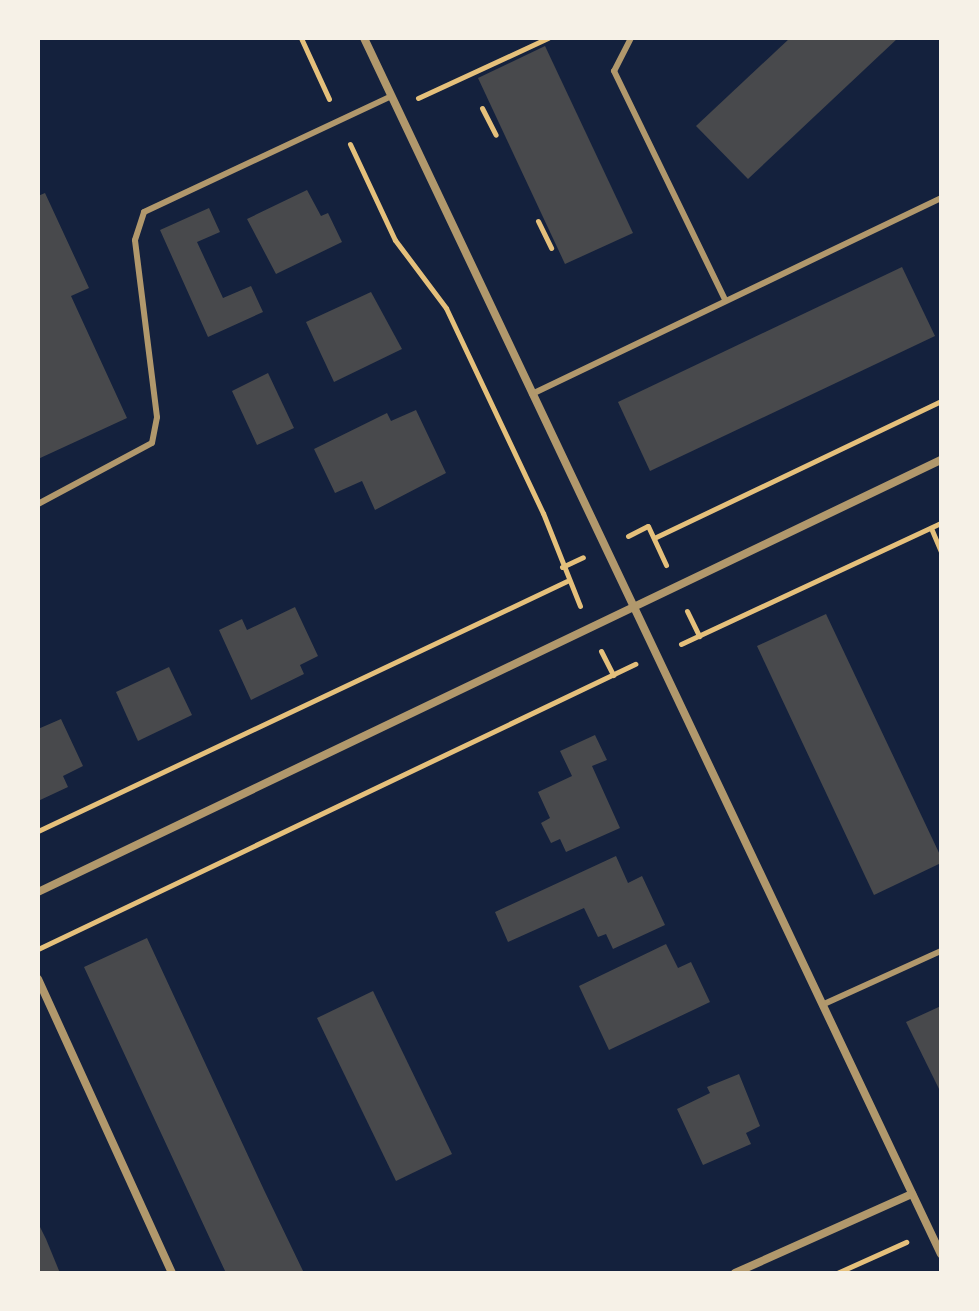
<!DOCTYPE html>
<style>
body{margin:0}
#map{position:relative;width:979px;height:1311px;overflow:hidden;background:#14213d;font-family:"PT Sans Narrow",sans-serif}
div>[style]{position:absolute}
.building>*{inset:0;background:#48494c}
.path>*{height:5px;margin:-2.5px;padding:0 2.5px;transform-origin:2.5px;border-radius:2.5px;background:#e5c07b}
.service>*{height:6px;margin:-3px;padding:0 3px;transform-origin:3px;border-radius:3px;background:#b1986c}
.minor>*{height:8px;margin:-4px;padding:0 4px;transform-origin:4px;border-radius:4px;background:#b1986c}
span{translate:-50% -50%;white-space:nowrap;text-align:center;line-height:1.15;-webkit-text-stroke:6px #f6f1e7;paint-order:stroke}
.frame{position:absolute;inset:0;border:40px solid #f6f1e7;pointer-events:none}
</style>
<div id="map">
<div class="building">
<i style="clip-path:polygon(790px 38px,898px 38px,748px 179px,696px 126px)"></i>
<i style="clip-path:polygon(545px 46px,633px 233px,565px 264px,478px 78px)"></i>
<i style="clip-path:polygon(307px 190px,321px 216px,328px 213px,342px 242px,276px 274px,247px 219px)"></i>
<i style="clip-path:polygon(45px 193px,89px 288px,71px 296px,127px 418px,38px 459px,38px 196px)"></i>
<i style="clip-path:polygon(209px 208px,220px 232px,197px 242px,223px 298px,251px 286px,263px 312px,208px 337px,160px 230px)"></i>
<i style="clip-path:polygon(902px 267px,935px 336px,650px 471px,618px 402px)"></i>
<i style="clip-path:polygon(371px 292px,402px 349px,334px 382px,306px 322px)"></i>
<i style="clip-path:polygon(268px 373px,294px 428px,257px 445px,232px 391px)"></i>
<i style="clip-path:polygon(416px 410px,446px 473px,375px 510px,362px 481px,335px 493px,314px 449px,387px 413px,391px 421px)"></i>
<i style="clip-path:polygon(295px 607px,318px 656px,300px 665px,304px 674px,251px 700px,219px 630px,242px 619px,247px 630px)"></i>
<i style="clip-path:polygon(826px 614px,941px 857px,941px 863px,874px 895px,757px 646px)"></i>
<i style="clip-path:polygon(169px 667px,192px 715px,138px 741px,116px 692px)"></i>
<i style="clip-path:polygon(61px 719px,83px 766px,63px 776px,68px 787px,38px 801px,38px 729px)"></i>
<i style="clip-path:polygon(595px 735px,607px 760px,592px 766px,620px 828px,566px 852px,560px 839px,551px 843px,541px 823px,550px 818px,538px 792px,572px 776px,560px 751px)"></i>
<i style="clip-path:polygon(616px 856px,628px 883px,642px 876px,665px 925px,613px 949px,606px 934px,598px 937px,584px 908px,508px 942px,495px 912px)"></i>
<i style="clip-path:polygon(147px 938px,264px 1190px,304px 1273px,226px 1273px,218px 1256px,84px 967px)"></i>
<i style="clip-path:polygon(666px 944px,678px 968px,691px 962px,710px 1002px,609px 1050px,579px 986px)"></i>
<i style="clip-path:polygon(373px 991px,452px 1154px,396px 1181px,317px 1018px)"></i>
<i style="clip-path:polygon(941px 1006px,941px 1093px,906px 1022px)"></i>
<i style="clip-path:polygon(739px 1074px,760px 1126px,746px 1133px,751px 1144px,703px 1165px,677px 1109px,710px 1093px,707px 1087px)"></i>
<i style="clip-path:polygon(38px 1223px,46px 1239px,60px 1273px,38px 1273px)"></i>
</div>
<div class="path">
<i style="left:301px;top:38px;width:67px;rotate:65.3deg"></i>
<i style="left:418px;top:98px;width:143px;rotate:-24.8deg"></i>
<i style="left:482px;top:108px;width:30px;rotate:63deg"></i>
<i style="left:350px;top:144px;width:106px;rotate:64.9deg"></i>
<i style="left:395px;top:240px;width:85px;rotate:53.1deg"></i>
<i style="left:446px;top:308px;width:227px;rotate:64.7deg"></i>
<i style="left:543px;top:513px;width:100px;rotate:68.3deg"></i>
<i style="left:538px;top:221px;width:30px;rotate:64deg"></i>
<i style="left:931px;top:528px;width:26px;rotate:67deg"></i>
<i style="left:628px;top:536px;width:22px;rotate:-27deg"></i>
<i style="left:648px;top:526px;width:43px;rotate:65.2deg"></i>
<i style="left:654px;top:538px;width:318px;rotate:-25.5deg"></i>
<i style="left:562px;top:567px;width:23px;rotate:-25deg"></i>
<i style="left:687px;top:611px;width:28px;rotate:64deg"></i>
<i style="left:681px;top:644px;width:287px;rotate:-25deg"></i>
<i style="left:601px;top:651px;width:27px;rotate:63deg"></i>
<i style="left:38px;top:831px;width:585px;rotate:-25.29deg"></i>
<i style="left:38px;top:949px;width:662px;rotate:-25.52deg"></i>
<i style="left:837px;top:1273px;width:76px;rotate:-24.2deg"></i>
</div>
<div class="service">
<i style="left:631px;top:38px;width:37px;rotate:117deg"></i>
<i style="left:614px;top:71px;width:254px;rotate:64.1deg"></i>
<i style="left:532px;top:394px;width:454px;rotate:-25.6deg"></i>
<i style="left:38px;top:504px;width:129px;rotate:-28.2deg"></i>
<i style="left:152px;top:443px;width:26px;rotate:-79deg"></i>
<i style="left:157px;top:417px;width:178px;rotate:-97.1deg"></i>
<i style="left:135px;top:240px;width:29px;rotate:-72deg"></i>
<i style="left:144px;top:212px;width:272px;rotate:-25.1deg"></i>
<i style="left:824px;top:1004px;width:128px;rotate:-24.4deg"></i>
</div>
<div class="minor">
<i style="left:364px;top:38px;width:1346px;rotate:64.62deg"></i>
<i style="left:38px;top:892px;width:1001px;rotate:-25.57deg"></i>
<i style="left:38px;top:979px;width:323px;rotate:65.5deg"></i>
<i style="left:735px;top:1273px;width:194px;rotate:-24.1deg"></i>
</div>
<div class="frame"></div>
</div>
